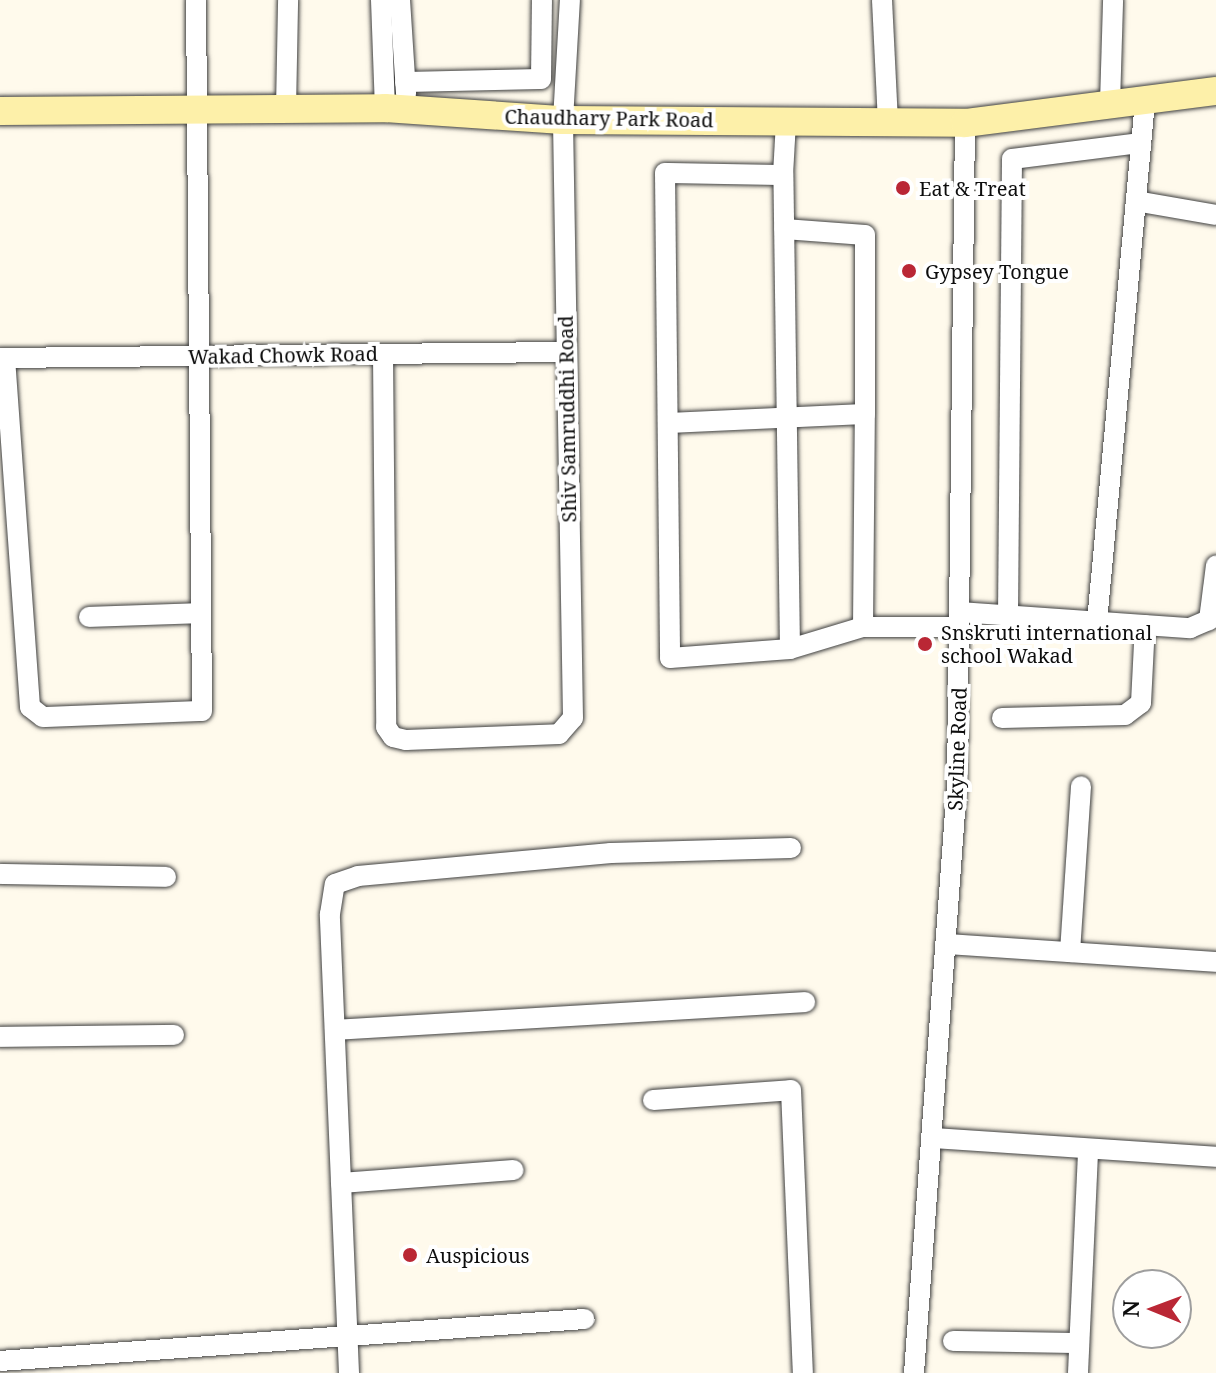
<!DOCTYPE html>
<style>
body{margin:0}
#map{position:relative;width:1216px;height:1373px;overflow:hidden;background:#fffaec;font-family:"Noto Serif",serif}
div>[style]{position:absolute}
.roads{filter:drop-shadow(0 0 2px #404040) drop-shadow(0 0 2px #404040)}
.street>*{height:20px;margin:-10px;padding:0 10px;transform-origin:10px;border-radius:10px;background:#fff}
.secondary>*{height:28px;margin:-14px;padding:0 14px;transform-origin:14px;border-radius:14px;background:#fdf0a9}
.dots>*{width:22px;height:22px;translate:-50% -50%;box-sizing:border-box;border:4px solid #fff;border-radius:50%}
span{translate:-50% -50%;white-space:nowrap;text-align:center;line-height:1.15;-webkit-text-stroke:8px #fff;paint-order:stroke}
.street-label{font-size:20px;color:#0d0d0d}
.poi-label{font-size:20px;color:#0d0d0d}
.left{translate:0 -50%;text-align:left}
.north{position:absolute;left:1112px;top:1269px;width:80px;height:80px;box-sizing:border-box;background:#fff;border:2px solid #9e9e9e;border-radius:50%;rotate:271deg;font-size:22px;font-weight:700;line-height:32px;text-align:center;color:#0d0d0d}
.north::after{content:'';display:block;margin:auto;width:28px;height:36px;background:#ba2735;clip-path:polygon(50% 0,100% 100%,50% 72%,0 100%)}
</style>
<div id="map">
<div class="roads">
<div class="street">
<i style="left:381px;top:0;width:108px;rotate:87.9deg"></i>
<i style="left:400px;top:0;width:94px;rotate:86.3deg"></i>
<i style="left:882px;top:0;width:122px;rotate:87.2deg"></i>
<i style="left:405px;top:82px;width:136px;rotate:-1.3deg"></i>
<i style="left:541px;top:79px;width:79px;rotate:-89.3deg"></i>
<i style="left:1110px;top:104px;width:104px;rotate:-88.3deg"></i>
<i style="left:286px;top:109px;width:109px;rotate:-88.9deg"></i>
<i style="left:783px;top:175px;width:54px;rotate:-86.8deg"></i>
<i style="left:1136px;top:201px;width:81px;rotate:9.9deg"></i>
<i style="left:383px;top:354px;width:373px;rotate:89.5deg"></i>
<i style="left:386px;top:727px;width:12px;rotate:55deg"></i>
<i style="left:393px;top:737px;width:13px;rotate:13deg"></i>
<i style="left:406px;top:740px;width:153px;rotate:-2.2deg"></i>
<i style="left:559px;top:734px;width:21px;rotate:-49deg"></i>
<i style="left:573px;top:718px;width:598px;rotate:-90.96deg"></i>
<i style="left:563px;top:120px;width:120px;rotate:-86.7deg"></i>
<i style="left:0;top:358px;width:566px;rotate:-0.61deg"></i>
<i style="left:5px;top:358px;width:350px;rotate:85.9deg"></i>
<i style="left:30px;top:707px;width:16px;rotate:38deg"></i>
<i style="left:43px;top:717px;width:159px;rotate:-2.2deg"></i>
<i style="left:202px;top:711px;width:711px;rotate:-90.48deg"></i>
<i style="left:668px;top:423px;width:197px;rotate:-2.6deg"></i>
<i style="left:865px;top:414px;width:179px;rotate:-90deg"></i>
<i style="left:865px;top:235px;width:81px;rotate:-175.8deg"></i>
<i style="left:959px;top:612px;width:232px;rotate:4deg"></i>
<i style="left:1190px;top:628px;width:21px;rotate:-23deg"></i>
<i style="left:1209px;top:620px;width:55px;rotate:-82.7deg"></i>
<i style="left:1008px;top:615px;width:456px;rotate:-89.5deg"></i>
<i style="left:1012px;top:159px;width:130px;rotate:-7.1deg"></i>
<i style="left:89px;top:617px;width:112px;rotate:-2deg"></i>
<i style="left:1097px;top:622px;width:522px;rotate:-84.73deg"></i>
<i style="left:863px;top:627px;width:213px;rotate:-89.5deg"></i>
<i style="left:790px;top:649px;width:474px;rotate:-90.8deg"></i>
<i style="left:783px;top:175px;width:118px;rotate:-179deg"></i>
<i style="left:665px;top:173px;width:485px;rotate:89.4deg"></i>
<i style="left:670px;top:658px;width:120px;rotate:-4.3deg"></i>
<i style="left:790px;top:649px;width:76px;rotate:-16.8deg"></i>
<i style="left:863px;top:627px;width:96px"></i>
<i style="left:1002px;top:718px;width:123px;rotate:-1.4deg"></i>
<i style="left:1125px;top:715px;width:20px;rotate:-37deg"></i>
<i style="left:1141px;top:703px;width:78px;rotate:-87.1deg"></i>
<i style="left:0;top:874px;width:166px;rotate:1deg"></i>
<i style="left:946px;top:944px;width:271px;rotate:3.8deg"></i>
<i style="left:1070px;top:952px;width:166px;rotate:-86.2deg"></i>
<i style="left:335px;top:1030px;width:471px;rotate:-3.4deg"></i>
<i style="left:0;top:1037px;width:174px;rotate:-0.7deg"></i>
<i style="left:653px;top:1100px;width:138px;rotate:-4.1deg"></i>
<i style="left:791px;top:1090px;width:283px;rotate:87.6deg"></i>
<i style="left:932px;top:1138px;width:285px;rotate:3.8deg"></i>
<i style="left:341px;top:1183px;width:173px;rotate:-4.3deg"></i>
<i style="left:953px;top:1341px;width:126px;rotate:0.9deg"></i>
<i style="left:0;top:1361px;width:586px;rotate:-4.11deg"></i>
<i style="left:349px;top:1373px;width:459px;rotate:-92.4deg"></i>
<i style="left:330px;top:914px;width:30px;rotate:-81deg"></i>
<i style="left:335px;top:884px;width:24px;rotate:-19deg"></i>
<i style="left:358px;top:876px;width:254px;rotate:-5.2deg"></i>
<i style="left:611px;top:853px;width:180px;rotate:-1.6deg"></i>
<i style="left:914px;top:1373px;width:590px;rotate:-85.82deg"></i>
<i style="left:957px;top:785px;width:662px;rotate:-89.31deg"></i>
<i style="left:1078px;top:1373px;width:224px;rotate:-87.4deg"></i>
</div>
<div class="secondary">
<i style="left:0;top:111px;width:385px;rotate:-0.4deg"></i>
<i style="left:385px;top:108px;width:178px;rotate:3.9deg"></i>
<i style="left:563px;top:120px;width:402px;rotate:0.4deg"></i>
<i style="left:965px;top:123px;width:253px;rotate:-7.3deg"></i>
</div>
</div>
<div class="dots">
<i style="left:903px;top:188px;background:#ba2735"></i>
<i style="left:909px;top:271px;background:#ba2735"></i>
<i style="left:925px;top:644px;background:#ba2735"></i>
<i style="left:410px;top:1255px;background:#ba2735"></i>
</div>
<div class="street-label">
<span style="left:609px;top:118px;rotate:1deg">Chaudhary Park Road</span>
<span style="left:283px;top:355px;rotate:-1deg">Wakad Chowk Road</span>
<span style="left:567px;top:419px;rotate:-91deg">Shiv Samruddhi Road</span>
<span style="left:957px;top:749px;rotate:-88deg">Skyline Road</span>
</div>
<div class="poi-label">
<span class="left" style="left:919px;top:188px">Eat &amp; Treat</span>
<span class="left" style="left:925px;top:271px">Gypsey Tongue</span>
<span class="left" style="left:941px;top:644px">Snskruti international<br>school Wakad</span>
<span class="left" style="left:426px;top:1255px">Auspicious</span>
</div>
<div class="north">N</div>
</div>
